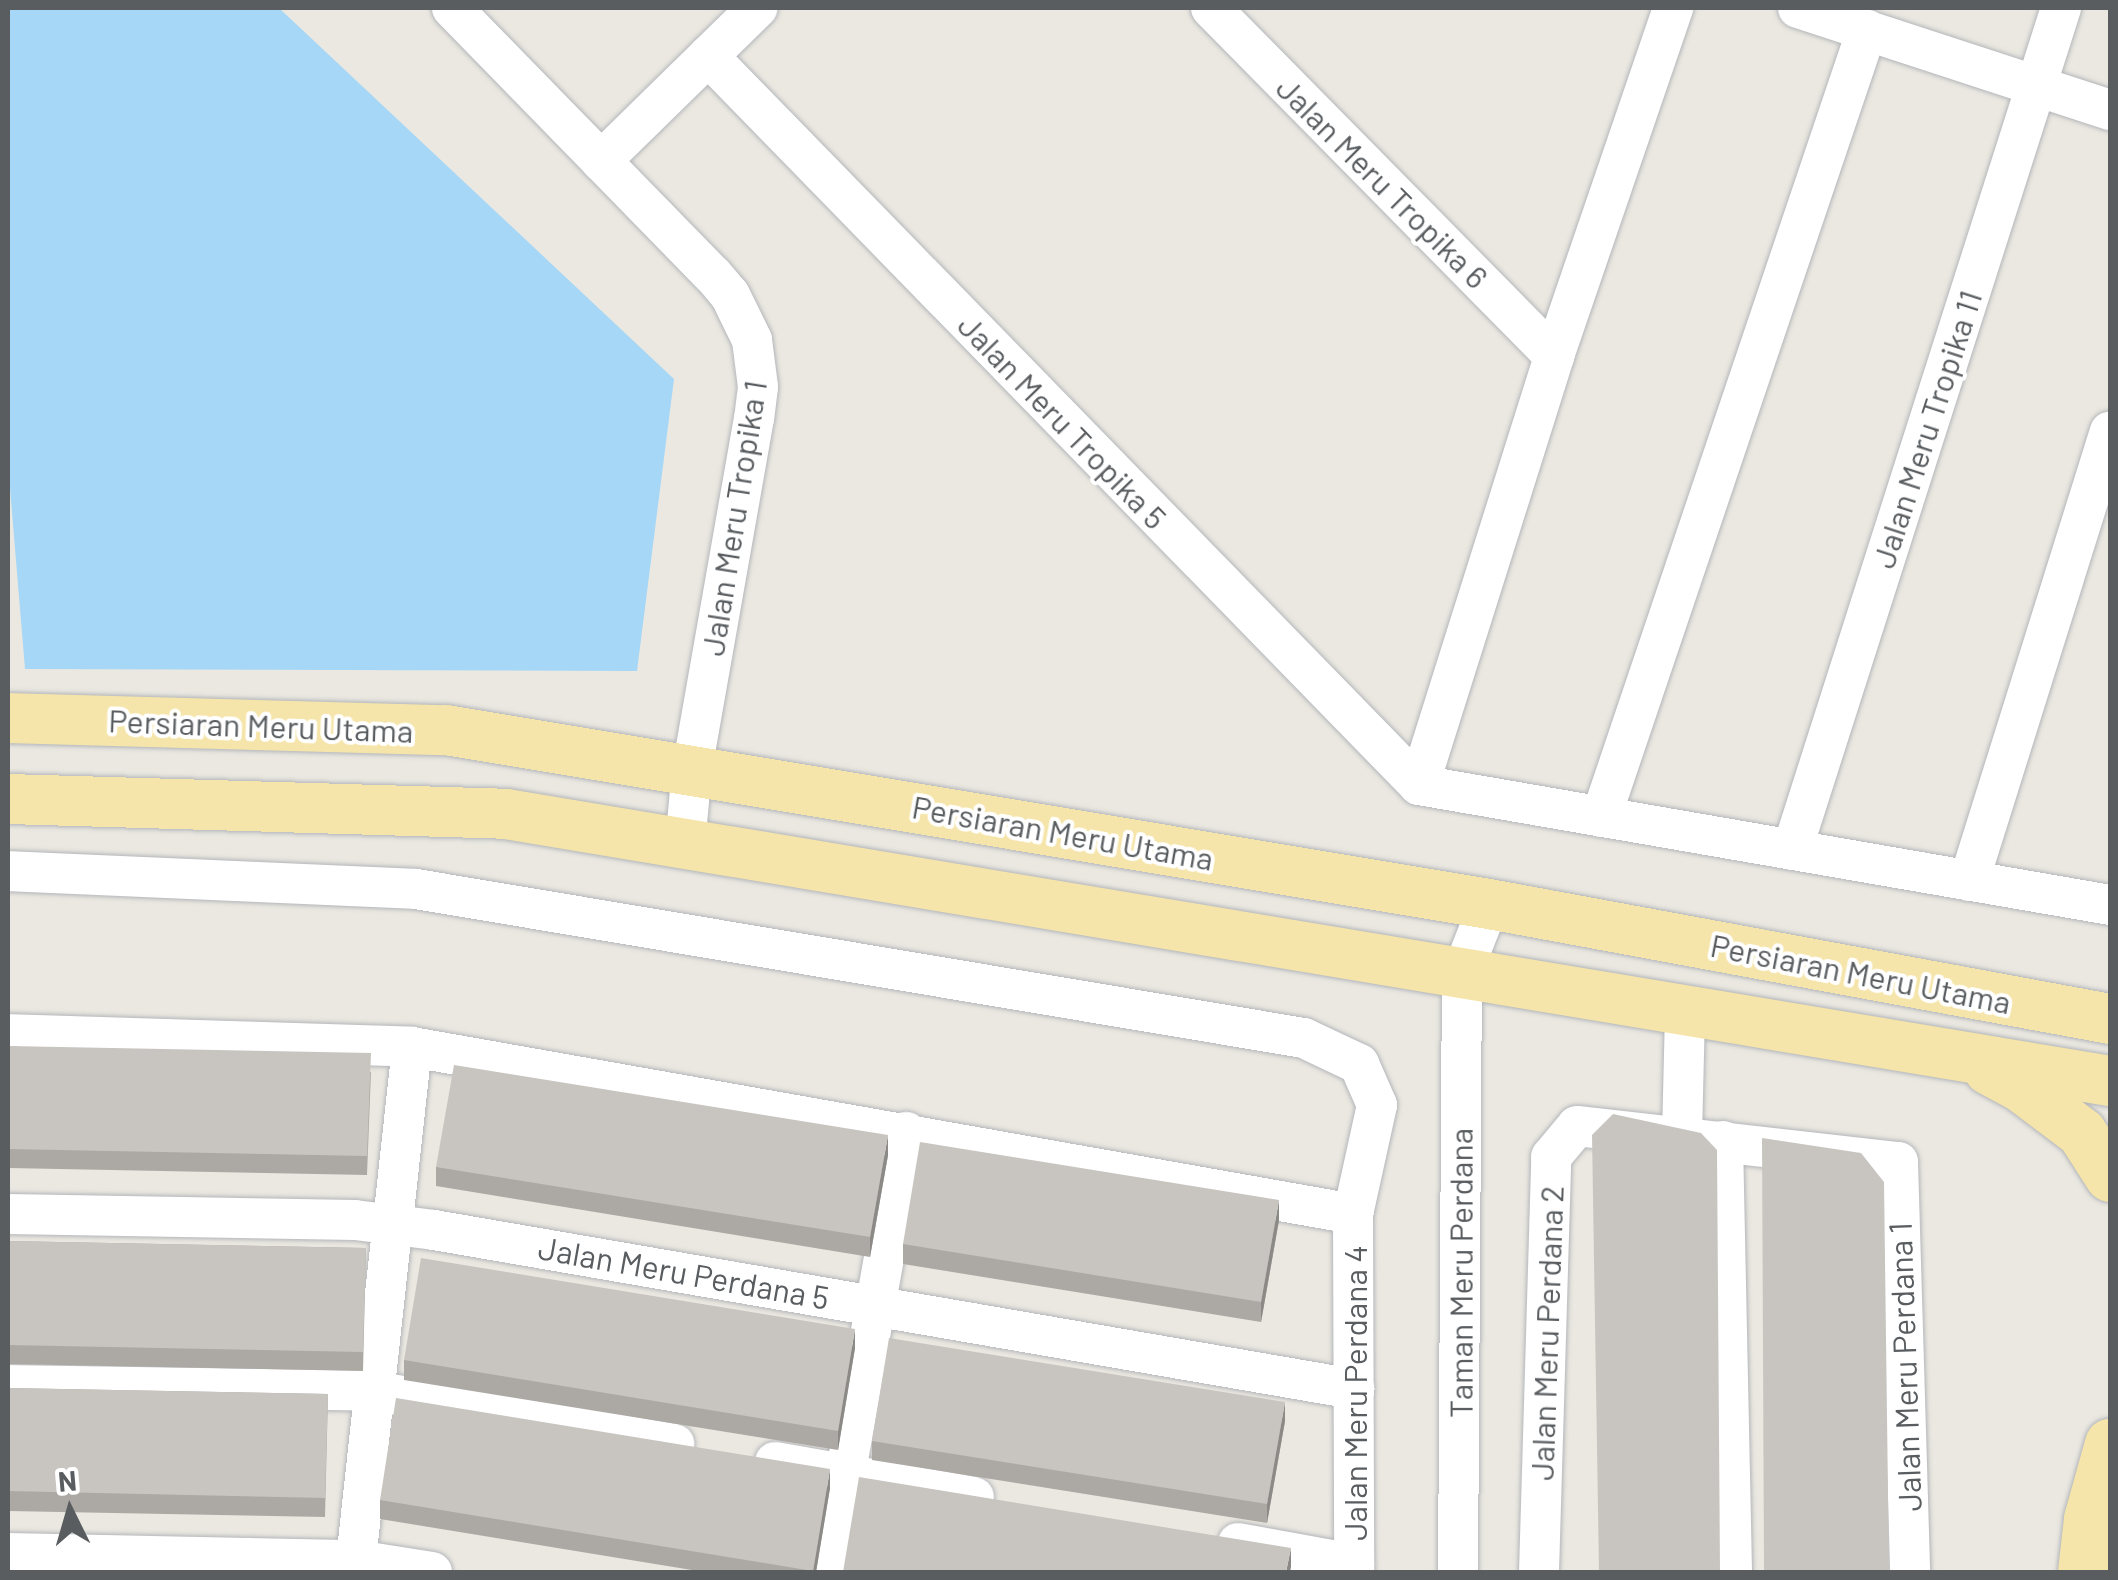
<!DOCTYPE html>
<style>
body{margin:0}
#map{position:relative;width:2118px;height:1580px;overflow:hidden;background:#ebe8e1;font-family:Barlow,sans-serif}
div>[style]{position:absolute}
.water>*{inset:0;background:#a6d7f6}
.roads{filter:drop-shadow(0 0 2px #b3b6ba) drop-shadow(0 0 2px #b3b6ba)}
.minor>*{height:40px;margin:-20px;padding:0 20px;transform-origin:20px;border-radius:20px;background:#fff}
.major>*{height:50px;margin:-25px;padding:0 25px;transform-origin:25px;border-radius:25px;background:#f6e5aa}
.wall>*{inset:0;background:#aca9a5}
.shaded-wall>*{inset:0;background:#8c8a86}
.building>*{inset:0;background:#c8c5c0}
span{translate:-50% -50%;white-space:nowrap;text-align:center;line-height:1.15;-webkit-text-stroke:8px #fff;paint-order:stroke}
.street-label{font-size:32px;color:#595d60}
.frame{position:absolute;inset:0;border:10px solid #595d60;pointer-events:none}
.north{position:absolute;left:20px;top:1460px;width:100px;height:100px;-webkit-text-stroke:8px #fff;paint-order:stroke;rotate:355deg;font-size:28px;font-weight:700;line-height:40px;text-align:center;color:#595d60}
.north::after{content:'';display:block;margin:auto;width:35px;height:45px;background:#595d60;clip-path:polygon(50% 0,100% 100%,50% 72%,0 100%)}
</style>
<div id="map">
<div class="water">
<i style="clip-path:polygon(8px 8px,279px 8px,674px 379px,637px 671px,25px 669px,8px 464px)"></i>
</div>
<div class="roads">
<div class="minor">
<i style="left:452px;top:8px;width:373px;rotate:45.7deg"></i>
<i style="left:713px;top:275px;width:26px;rotate:50deg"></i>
<i style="left:730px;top:295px;width:50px;rotate:63.9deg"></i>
<i style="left:752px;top:340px;width:47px;rotate:82.7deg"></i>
<i style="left:758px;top:387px;width:31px;rotate:97deg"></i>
<i style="left:754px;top:418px;width:356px;rotate:100deg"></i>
<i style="left:692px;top:769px;width:75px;rotate:95.3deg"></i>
<i style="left:1211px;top:8px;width:489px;rotate:45.4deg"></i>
<i style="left:1798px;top:8px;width:328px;rotate:18.1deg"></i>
<i style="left:708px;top:56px;width:1018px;rotate:45.72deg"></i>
<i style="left:601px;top:161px;width:219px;rotate:-44.4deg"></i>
<i style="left:1419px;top:785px;width:450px;rotate:-72.5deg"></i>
<i style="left:1554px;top:356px;width:368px;rotate:-71.1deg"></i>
<i style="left:1419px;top:785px;width:701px;rotate:9.85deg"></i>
<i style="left:1601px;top:817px;width:831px;rotate:-71.33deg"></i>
<i style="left:1792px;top:850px;width:884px;rotate:-72.28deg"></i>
<i style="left:8px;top:871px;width:408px;rotate:2.5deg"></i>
<i style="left:416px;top:889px;width:900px;rotate:9.53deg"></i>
<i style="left:1304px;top:1038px;width:61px;rotate:25.3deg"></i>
<i style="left:1359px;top:1064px;width:45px;rotate:66.3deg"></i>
<i style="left:1377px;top:1105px;width:112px;rotate:102.4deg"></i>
<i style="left:1353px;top:1214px;width:358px;rotate:89.8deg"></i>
<i style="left:1969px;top:881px;width:471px;rotate:-72.6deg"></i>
<i style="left:8px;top:1034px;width:404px;rotate:1.8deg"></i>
<i style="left:412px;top:1047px;width:956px;rotate:10.06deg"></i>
<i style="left:1682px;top:1136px;width:125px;rotate:-88.6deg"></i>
<i style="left:1723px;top:1141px;width:431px;rotate:88.8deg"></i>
<i style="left:8px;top:1214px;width:347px;rotate:1deg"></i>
<i style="left:355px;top:1220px;width:80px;rotate:7.2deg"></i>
<i style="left:434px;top:1230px;width:934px;rotate:9.81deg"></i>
<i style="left:8px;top:1385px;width:366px;rotate:0.9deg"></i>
<i style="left:374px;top:1391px;width:305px;rotate:10deg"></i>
<i style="left:775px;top:1462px;width:202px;rotate:10deg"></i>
<i style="left:1238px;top:1543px;width:118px;rotate:10.3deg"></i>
<i style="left:8px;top:1553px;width:348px;rotate:1.2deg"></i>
<i style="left:356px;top:1560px;width:77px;rotate:9deg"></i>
<i style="left:356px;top:1560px;width:516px;rotate:-83.77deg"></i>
<i style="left:828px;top:1572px;width:447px;rotate:-79.9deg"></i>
<i style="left:1458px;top:1572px;width:599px;rotate:-89.62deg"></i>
<i style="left:1462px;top:973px;width:74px;rotate:-68.6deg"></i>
<i style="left:1539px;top:1572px;width:415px;rotate:-88.3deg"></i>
<i style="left:1551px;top:1157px;width:40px;rotate:-50deg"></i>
<i style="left:1577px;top:1126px;width:323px;rotate:6.4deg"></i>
<i style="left:1898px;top:1162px;width:410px;rotate:88.3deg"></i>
</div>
<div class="major">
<i style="left:8px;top:718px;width:438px;rotate:1.6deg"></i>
<i style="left:446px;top:730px;width:1057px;rotate:9.47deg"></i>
<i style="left:1489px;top:904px;width:632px;rotate:10.49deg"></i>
<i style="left:8px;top:799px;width:498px;rotate:1.7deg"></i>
<i style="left:506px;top:814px;width:1626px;rotate:9.45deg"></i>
<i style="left:1989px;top:1070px;width:36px;rotate:28deg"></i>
<i style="left:2021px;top:1087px;width:76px;rotate:37deg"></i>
<i style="left:2082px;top:1133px;width:52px;rotate:57.5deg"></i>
<i style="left:2083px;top:1572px;width:53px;rotate:-83.5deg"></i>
<i style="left:2089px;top:1519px;width:78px;rotate:-74.4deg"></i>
</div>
</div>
<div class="wall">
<i style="clip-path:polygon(8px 1046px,371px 1072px,367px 1175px,8px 1168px)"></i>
<i style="clip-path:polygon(888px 1155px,870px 1257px,436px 1186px,436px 1167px)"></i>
<i style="clip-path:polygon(1279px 1220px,1261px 1322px,903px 1264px,903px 1244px)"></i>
<i style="clip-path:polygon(8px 1241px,366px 1248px,363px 1371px,8px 1364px)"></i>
<i style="clip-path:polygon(855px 1348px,838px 1450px,404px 1380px,404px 1360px)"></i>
<i style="clip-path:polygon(8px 1388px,328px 1394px,325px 1517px,8px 1511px)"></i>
<i style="clip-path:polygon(1285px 1421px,1267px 1523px,872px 1460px,872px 1441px)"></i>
<i style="clip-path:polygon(830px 1488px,816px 1572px,704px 1572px,380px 1519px,380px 1500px)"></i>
</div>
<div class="shaded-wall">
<i style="clip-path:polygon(888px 1135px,888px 1155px,870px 1257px,870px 1237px)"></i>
<i style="clip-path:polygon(1279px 1200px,1279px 1220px,1261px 1322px,1261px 1302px)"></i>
<i style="clip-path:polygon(855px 1329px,855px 1348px,838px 1450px,838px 1431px)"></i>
<i style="clip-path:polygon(1285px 1402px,1285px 1421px,1267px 1523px,1267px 1504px)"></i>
<i style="clip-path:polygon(830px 1469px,830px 1488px,816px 1572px,813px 1572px)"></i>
<i style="clip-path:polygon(1291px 1548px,1291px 1567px,1290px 1572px,1286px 1572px)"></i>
</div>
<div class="building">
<i style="clip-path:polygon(8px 1046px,371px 1053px,367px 1156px,8px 1149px)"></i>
<i style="clip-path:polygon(454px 1065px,888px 1135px,870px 1237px,436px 1167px)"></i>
<i style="clip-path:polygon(1613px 1114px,1701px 1133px,1717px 1150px,1720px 1572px,1599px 1572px,1592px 1135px)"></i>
<i style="clip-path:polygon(1762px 1138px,1861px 1153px,1884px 1182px,1889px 1572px,1764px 1572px)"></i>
<i style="clip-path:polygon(920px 1142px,1279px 1200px,1261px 1302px,903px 1244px)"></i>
<i style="clip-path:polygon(8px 1241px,366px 1248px,363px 1352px,8px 1345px)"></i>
<i style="clip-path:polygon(421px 1258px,855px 1329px,838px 1431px,404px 1360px)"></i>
<i style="clip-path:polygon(889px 1338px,1285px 1402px,1267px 1504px,872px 1441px)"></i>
<i style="clip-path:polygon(8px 1388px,328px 1394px,325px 1498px,8px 1491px)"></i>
<i style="clip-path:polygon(396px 1398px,830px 1469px,813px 1571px,380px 1500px)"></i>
<i style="clip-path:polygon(859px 1477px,1291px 1548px,1286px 1572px,843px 1572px)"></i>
</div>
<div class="street-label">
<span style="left:1383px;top:182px;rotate:45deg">Jalan Meru Tropika 6</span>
<span style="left:1063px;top:421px;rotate:46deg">Jalan Meru Tropika 5</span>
<span style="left:1926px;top:429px;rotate:-72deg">Jalan Meru Tropika 11</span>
<span style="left:733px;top:518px;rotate:-81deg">Jalan Meru Tropika 1</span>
<span style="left:261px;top:725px;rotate:2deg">Persiaran Meru Utama</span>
<span style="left:1063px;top:832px;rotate:10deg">Persiaran Meru Utama</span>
<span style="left:1861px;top:973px;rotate:11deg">Persiaran Meru Utama</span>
<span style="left:684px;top:1272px;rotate:10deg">Jalan Meru Perdana 5</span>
<span style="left:1460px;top:1273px;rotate:-90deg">Taman Meru Perdana</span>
<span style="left:1546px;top:1333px;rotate:-88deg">Jalan Meru Perdana 2</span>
<span style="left:1904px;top:1367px;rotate:-92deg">Jalan Meru Perdana 1</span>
<span style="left:1354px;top:1393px;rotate:-90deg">Jalan Meru Perdana 4</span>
</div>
<div class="frame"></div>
<div class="north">N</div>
</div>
